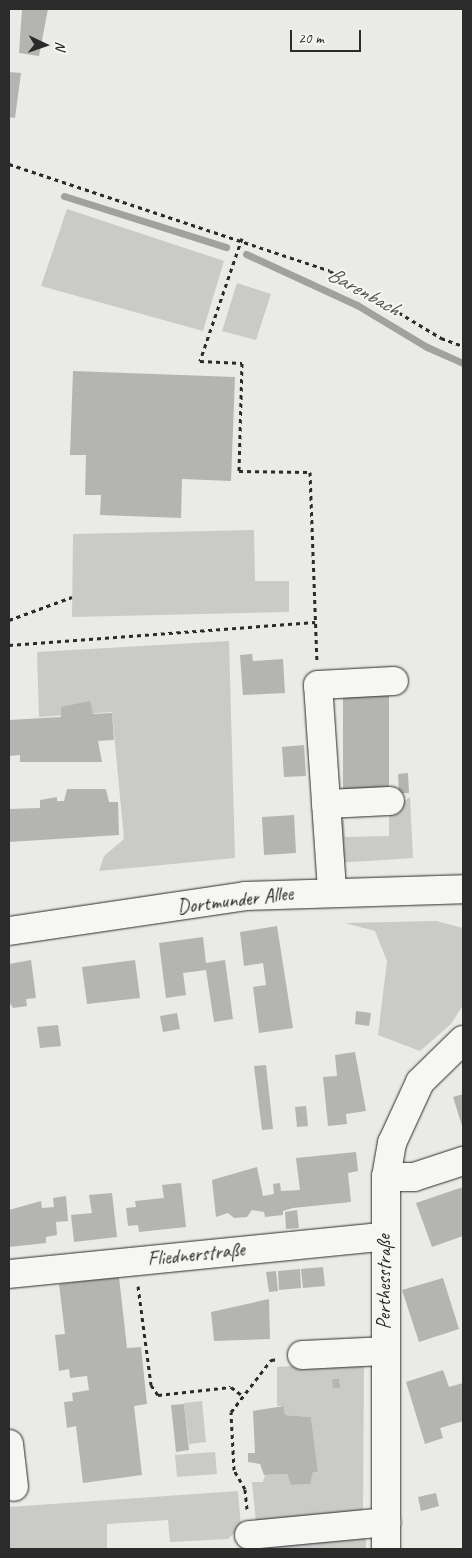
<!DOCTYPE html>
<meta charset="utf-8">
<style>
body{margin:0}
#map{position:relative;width:472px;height:1558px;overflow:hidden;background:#eaeae6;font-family:Caveat,sans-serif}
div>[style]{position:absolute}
.green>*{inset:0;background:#cacac7}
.stream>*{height:7px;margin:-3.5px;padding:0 3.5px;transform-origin:3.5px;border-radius:3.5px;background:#a1a19e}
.building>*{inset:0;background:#b4b4b1}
.path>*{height:3px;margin-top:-1.5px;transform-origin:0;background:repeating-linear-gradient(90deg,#2b2b2b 0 4px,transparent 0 8px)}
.roads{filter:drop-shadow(0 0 1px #2b2b2b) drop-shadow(0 0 1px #2b2b2b)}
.minor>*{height:28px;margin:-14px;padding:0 14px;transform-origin:14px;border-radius:14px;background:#f6f6f2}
.major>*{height:28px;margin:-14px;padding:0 14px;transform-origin:14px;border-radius:14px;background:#f6f6f2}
span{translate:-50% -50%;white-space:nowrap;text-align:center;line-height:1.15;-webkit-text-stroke:4.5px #f6f6f2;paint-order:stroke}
.street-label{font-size:20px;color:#2b2b2b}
.water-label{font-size:21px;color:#545453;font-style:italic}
.frame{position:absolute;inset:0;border:10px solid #2b2b2b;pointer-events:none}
.north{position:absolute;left:20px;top:20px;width:50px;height:50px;-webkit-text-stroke:4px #f6f6f2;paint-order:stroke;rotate:93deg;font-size:14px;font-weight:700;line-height:20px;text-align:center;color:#2b2b2b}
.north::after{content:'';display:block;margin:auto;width:18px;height:22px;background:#2b2b2b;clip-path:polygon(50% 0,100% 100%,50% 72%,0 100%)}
.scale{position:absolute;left:290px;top:30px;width:71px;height:22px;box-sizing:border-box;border:2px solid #2b2b2b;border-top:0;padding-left:6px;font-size:15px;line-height:18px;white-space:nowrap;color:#2b2b2b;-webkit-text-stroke:4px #f6f6f2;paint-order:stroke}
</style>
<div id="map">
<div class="green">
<i style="clip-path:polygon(67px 209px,224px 261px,203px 331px,41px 286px)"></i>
<i style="clip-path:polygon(237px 283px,271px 294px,256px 340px,222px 331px)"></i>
<i style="clip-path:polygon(254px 530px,255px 581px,289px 581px,289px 612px,72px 617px,73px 534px)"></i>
<i style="clip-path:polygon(229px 641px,235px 858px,99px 871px,104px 856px,124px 839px,112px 712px,39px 717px,37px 652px)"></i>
<i style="clip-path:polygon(410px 797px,413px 858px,336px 863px,338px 822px,344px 820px,345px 837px,389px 836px,389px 812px)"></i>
<i style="clip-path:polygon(436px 921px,463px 928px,463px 1005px,451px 1024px,420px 1051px,378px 1035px,387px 961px,375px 931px,345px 923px)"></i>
<i style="clip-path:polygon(364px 1362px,363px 1514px,256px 1522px,252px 1482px,263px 1482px,265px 1475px,287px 1474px,291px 1485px,309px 1484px,313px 1472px,318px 1472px,311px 1417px,285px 1415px,284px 1406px,277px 1406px,277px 1367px)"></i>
<i style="clip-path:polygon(202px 1401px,206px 1442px,189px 1444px,184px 1403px)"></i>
<i style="clip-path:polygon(215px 1452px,217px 1474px,177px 1477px,175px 1455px)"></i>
<i style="clip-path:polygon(238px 1491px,241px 1526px,228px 1539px,170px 1542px,168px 1520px,107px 1524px,107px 1549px,9px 1549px,9px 1507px)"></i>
<i style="clip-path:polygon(366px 1535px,366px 1549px,267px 1549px,275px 1539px)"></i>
</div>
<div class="stream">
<i style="left:64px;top:196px;width:170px;rotate:17.5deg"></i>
<i style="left:246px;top:254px;width:122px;rotate:24.7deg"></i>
<i style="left:357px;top:305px;width:82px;rotate:31deg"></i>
<i style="left:427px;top:347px;width:39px;rotate:24deg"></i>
</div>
<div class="building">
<i style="clip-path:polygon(22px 9px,48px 9px,39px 56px,19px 53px)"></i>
<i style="clip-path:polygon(9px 72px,21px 73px,15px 118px,9px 117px)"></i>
<i style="clip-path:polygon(73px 371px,235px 377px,231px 481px,182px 479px,181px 518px,100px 515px,101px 495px,85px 495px,86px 455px,70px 455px)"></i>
<i style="clip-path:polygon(252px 654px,253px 661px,283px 659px,285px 693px,243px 695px,240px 655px)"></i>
<i style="clip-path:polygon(389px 689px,389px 790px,343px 793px,343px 691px)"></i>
<i style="clip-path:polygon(90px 701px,93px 714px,112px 713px,114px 740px,98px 741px,102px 762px,20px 762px,20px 755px,9px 756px,9px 720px,61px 717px,61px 707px)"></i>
<i style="clip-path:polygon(304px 745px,306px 776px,284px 777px,282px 747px)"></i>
<i style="clip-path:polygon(408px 773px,409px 793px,399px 793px,398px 774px)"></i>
<i style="clip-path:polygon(67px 789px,106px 789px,109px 802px,118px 802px,119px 835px,9px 842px,9px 809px,40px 808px,40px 800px,57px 797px,57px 801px,64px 801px)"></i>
<i style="clip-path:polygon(294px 815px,296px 853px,264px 855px,262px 817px)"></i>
<i style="clip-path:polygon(277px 926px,293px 1028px,259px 1033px,253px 987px,266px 985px,263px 963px,244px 966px,240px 932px)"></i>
<i style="clip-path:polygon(203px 937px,206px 963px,225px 960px,233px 1019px,214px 1022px,206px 970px,183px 973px,186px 995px,166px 998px,159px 943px)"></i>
<i style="clip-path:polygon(31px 960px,36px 998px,26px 999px,27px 1006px,13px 1008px,9px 1002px,9px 964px)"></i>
<i style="clip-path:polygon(135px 960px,140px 998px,87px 1004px,82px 967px)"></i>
<i style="clip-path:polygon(356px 1011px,371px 1013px,369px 1026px,355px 1024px)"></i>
<i style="clip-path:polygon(177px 1013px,180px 1029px,163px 1032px,160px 1016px)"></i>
<i style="clip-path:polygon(58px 1025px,61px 1046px,40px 1048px,37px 1027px)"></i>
<i style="clip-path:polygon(355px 1052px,366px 1111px,346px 1114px,347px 1124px,328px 1126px,323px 1077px,337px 1076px,335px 1055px)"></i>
<i style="clip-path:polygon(266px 1065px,273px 1129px,262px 1130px,254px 1066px)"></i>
<i style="clip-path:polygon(463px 1094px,463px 1129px,453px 1097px)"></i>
<i style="clip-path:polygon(306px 1106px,308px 1126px,297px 1127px,295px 1107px)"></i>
<i style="clip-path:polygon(356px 1152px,358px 1171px,348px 1173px,351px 1202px,293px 1208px,283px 1211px,283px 1215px,265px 1217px,264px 1212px,252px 1210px,247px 1217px,234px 1218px,228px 1213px,216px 1217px,212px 1180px,257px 1167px,263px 1196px,274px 1194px,273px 1184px,280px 1183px,281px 1191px,300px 1190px,296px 1158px)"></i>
<i style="clip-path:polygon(181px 1183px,186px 1227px,139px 1232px,138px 1225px,128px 1226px,126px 1208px,136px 1207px,135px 1201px,164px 1198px,162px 1185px)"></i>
<i style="clip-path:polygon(463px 1187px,463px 1236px,432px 1247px,416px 1203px)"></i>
<i style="clip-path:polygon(112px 1193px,117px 1237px,74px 1242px,71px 1215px,92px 1213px,89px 1195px)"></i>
<i style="clip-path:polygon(66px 1196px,68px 1221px,56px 1222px,57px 1235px,46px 1237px,46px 1243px,9px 1247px,9px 1210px,41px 1201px,42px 1208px,54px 1207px,53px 1198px)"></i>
<i style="clip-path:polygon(297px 1210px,299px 1228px,286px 1229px,285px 1212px)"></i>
<i style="clip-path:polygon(323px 1267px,325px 1286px,303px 1288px,301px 1269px)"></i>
<i style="clip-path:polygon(300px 1269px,301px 1288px,279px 1290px,278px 1271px)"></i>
<i style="clip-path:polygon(276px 1271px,278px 1291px,269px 1292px,266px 1272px)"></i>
<i style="clip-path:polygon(119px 1277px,127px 1348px,141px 1347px,147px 1404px,134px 1406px,142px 1475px,83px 1483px,76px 1426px,67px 1428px,64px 1402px,73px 1401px,72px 1393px,89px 1390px,87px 1376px,70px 1378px,69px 1369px,59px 1371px,55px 1335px,65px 1334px,59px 1284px)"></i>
<i style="clip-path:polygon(443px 1278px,459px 1329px,419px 1342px,402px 1290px)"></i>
<i style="clip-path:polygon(269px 1299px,270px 1339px,214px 1341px,211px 1312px)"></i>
<i style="clip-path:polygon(443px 1370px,449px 1387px,463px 1383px,463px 1421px,440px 1428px,443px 1438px,425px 1444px,406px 1382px)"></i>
<i style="clip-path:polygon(332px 1379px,339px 1379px,340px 1388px,333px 1388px)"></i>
<i style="clip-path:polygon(184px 1404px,189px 1450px,176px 1452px,171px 1405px)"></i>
<i style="clip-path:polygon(284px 1406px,285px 1415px,311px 1417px,318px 1472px,313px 1472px,310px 1484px,291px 1485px,287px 1474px,264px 1475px,260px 1464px,248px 1462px,248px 1453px,255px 1453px,253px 1411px)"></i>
<i style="clip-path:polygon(436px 1493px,439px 1506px,421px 1511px,418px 1497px)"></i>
</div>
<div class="path">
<i style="left:9px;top:164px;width:338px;rotate:18.4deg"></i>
<i style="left:330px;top:271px;width:130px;rotate:31.1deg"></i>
<i style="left:441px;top:338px;width:23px;rotate:20deg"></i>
<i style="left:242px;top:238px;width:130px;rotate:108.9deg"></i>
<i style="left:200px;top:361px;width:42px;rotate:2.7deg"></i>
<i style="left:242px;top:363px;width:108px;rotate:91.6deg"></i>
<i style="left:239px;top:471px;width:71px;rotate:0.8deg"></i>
<i style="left:310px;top:472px;width:188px;rotate:87.9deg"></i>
<i style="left:9px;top:620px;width:67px;rotate:-20.1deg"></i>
<i style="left:9px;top:645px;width:307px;rotate:-4.3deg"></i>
<i style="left:138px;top:1286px;width:100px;rotate:82.5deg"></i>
<i style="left:151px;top:1385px;width:12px;rotate:55deg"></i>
<i style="left:158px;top:1395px;width:73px;rotate:-6.3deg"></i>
<i style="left:231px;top:1387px;width:15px;rotate:37deg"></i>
<i style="left:247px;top:1509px;width:20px;rotate:-96deg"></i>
<i style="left:245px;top:1489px;width:22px;rotate:-120deg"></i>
<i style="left:234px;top:1470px;width:58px;rotate:-93deg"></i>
<i style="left:231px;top:1412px;width:66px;rotate:-52.4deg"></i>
<i style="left:271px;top:1360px;width:8px;rotate:-7deg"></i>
</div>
<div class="roads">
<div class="minor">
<i style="left:326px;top:804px;width:64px;rotate:-2.7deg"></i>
<i style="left:332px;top:890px;width:205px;rotate:-93.9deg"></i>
<i style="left:318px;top:685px;width:76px;rotate:-3deg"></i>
<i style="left:386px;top:1177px;width:28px"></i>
<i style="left:414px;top:1177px;width:52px;rotate:-18.1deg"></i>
<i style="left:9px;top:1274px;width:375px;rotate:-5.7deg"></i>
<i style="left:302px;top:1355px;width:81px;rotate:-2.8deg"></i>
<i style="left:9px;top:1444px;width:43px;rotate:83.4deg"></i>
<i style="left:249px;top:1535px;width:138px;rotate:-5.4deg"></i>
<i style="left:386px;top:1549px;width:372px;rotate:-90deg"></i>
<i style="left:386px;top:1177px;width:35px;rotate:-80deg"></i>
<i style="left:392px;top:1143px;width:67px;rotate:-65.3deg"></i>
<i style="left:420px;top:1082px;width:60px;rotate:-44.3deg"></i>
</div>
<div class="major">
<i style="left:9px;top:931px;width:239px;rotate:-8.4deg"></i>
<i style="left:245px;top:896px;width:218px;rotate:-1.8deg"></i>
</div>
</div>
<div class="street-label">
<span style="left:235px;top:900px;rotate:-7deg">Dortmunder Allee</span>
<span style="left:196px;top:1254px;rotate:-6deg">Fliednerstraße</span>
<span style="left:383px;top:1282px;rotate:-90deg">Perthesstraße</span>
</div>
<div class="water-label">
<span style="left:364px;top:291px;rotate:29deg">Barenbach</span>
</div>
<div class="frame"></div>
<div class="north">N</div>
<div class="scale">20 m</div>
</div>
